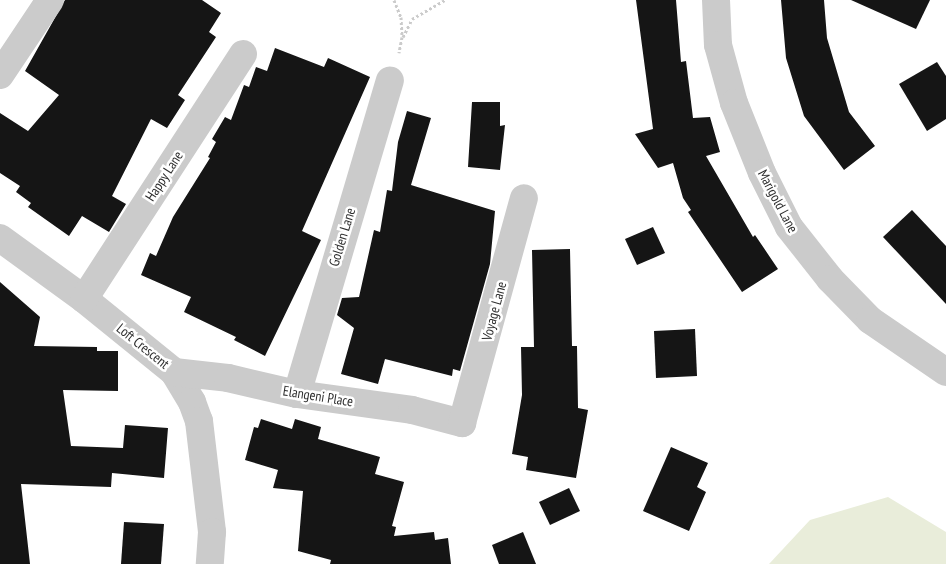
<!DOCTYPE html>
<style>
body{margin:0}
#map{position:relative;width:946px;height:564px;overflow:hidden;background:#fff;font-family:"PT Sans Narrow",sans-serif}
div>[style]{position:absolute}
.green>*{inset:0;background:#e9edda}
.building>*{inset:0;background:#151515}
.path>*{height:3px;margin-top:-1.5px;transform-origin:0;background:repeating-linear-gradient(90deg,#cbcbcb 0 2.5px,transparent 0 5px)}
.minor>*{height:28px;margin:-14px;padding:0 14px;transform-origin:14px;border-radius:14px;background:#cbcbcb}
span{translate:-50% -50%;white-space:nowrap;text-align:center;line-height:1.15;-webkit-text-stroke:5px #fff;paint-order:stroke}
.street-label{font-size:14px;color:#2e2e2e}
</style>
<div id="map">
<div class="green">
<i style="clip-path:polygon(888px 497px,946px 532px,946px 564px,769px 564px,810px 520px)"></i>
</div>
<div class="building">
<i style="clip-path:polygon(65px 0,202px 0,221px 13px,209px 32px,216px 37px,178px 95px,185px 100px,167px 128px,151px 119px,112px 196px,126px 204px,109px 232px,82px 216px,69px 236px,28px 207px,31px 203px,16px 192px,20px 186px,0 173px,0 113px,28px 131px,59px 95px,25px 71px)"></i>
<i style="clip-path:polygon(636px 0,676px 0,681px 62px,686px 61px,693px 118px,710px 117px,720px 152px,706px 156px,753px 237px,755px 235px,778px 269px,742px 292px,688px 212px,691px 210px,683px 198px,673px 163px,658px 168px,635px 134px,653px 129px)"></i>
<i style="clip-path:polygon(781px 0,824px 0,827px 38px,849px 112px,875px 146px,844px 170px,804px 116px,786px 58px)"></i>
<i style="clip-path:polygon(851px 0,930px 0,916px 29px)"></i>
<i style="clip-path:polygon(275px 48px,324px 67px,328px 58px,370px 77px,302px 231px,321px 240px,265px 356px,234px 340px,236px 337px,184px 312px,191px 297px,141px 275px,150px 253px,156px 256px,173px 217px,210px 158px,208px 157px,216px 142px,212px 139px,225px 117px,231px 120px,244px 85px,249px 87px,256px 67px,267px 71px)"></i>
<i style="clip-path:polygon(937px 62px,946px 76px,946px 119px,927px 131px,899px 84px)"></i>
<i style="clip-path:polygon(472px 102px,500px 102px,500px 126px,505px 125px,500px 170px,468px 167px)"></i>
<i style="clip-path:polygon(407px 111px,431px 118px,411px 185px,495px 211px,490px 264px,460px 371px,453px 369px,452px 376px,385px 359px,378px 384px,341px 374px,354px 328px,337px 315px,342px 298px,359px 297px,374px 230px,380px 232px,387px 190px,392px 191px,398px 142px)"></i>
<i style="clip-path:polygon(912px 210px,946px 246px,946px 304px,883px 237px)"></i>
<i style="clip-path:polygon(653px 227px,665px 253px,637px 265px,625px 239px)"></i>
<i style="clip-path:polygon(570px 249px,572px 346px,577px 346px,578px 408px,588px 410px,576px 478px,526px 470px,528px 457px,512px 454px,522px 395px,521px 347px,534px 347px,532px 250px)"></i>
<i style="clip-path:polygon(0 282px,40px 317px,34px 346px,97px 347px,97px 351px,118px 351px,118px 391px,63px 390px,71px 446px,123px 448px,125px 425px,168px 428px,164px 478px,112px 473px,111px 487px,21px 484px,30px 564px,0 564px)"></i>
<i style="clip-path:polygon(695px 329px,697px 376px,656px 378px,654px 331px)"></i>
<i style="clip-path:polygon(261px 419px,292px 429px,295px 419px,321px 427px,318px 439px,380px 457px,375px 474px,404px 482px,392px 526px,396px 527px,394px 536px,434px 532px,435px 540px,448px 538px,451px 564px,330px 564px,331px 560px,298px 551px,303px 491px,273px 488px,278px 470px,245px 460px,254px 427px,258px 428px)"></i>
<i style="clip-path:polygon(671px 447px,708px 463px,697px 487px,706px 492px,689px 531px,643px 511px)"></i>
<i style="clip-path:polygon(569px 488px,580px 511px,550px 525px,539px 502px)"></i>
<i style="clip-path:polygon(124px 522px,164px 524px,161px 564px,121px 564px)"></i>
<i style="clip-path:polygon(523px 532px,536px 564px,499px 564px,492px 545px)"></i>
</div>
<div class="path">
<i style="left:394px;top:0;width:18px;rotate:68deg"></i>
<i style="left:401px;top:17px;width:20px;rotate:87deg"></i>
<i style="left:402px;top:37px;width:16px;rotate:101deg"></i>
<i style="left:403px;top:37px;width:20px;rotate:-63deg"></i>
<i style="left:412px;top:19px;width:38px;rotate:-30deg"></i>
</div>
<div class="minor">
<i style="left:716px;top:0;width:45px;rotate:87.5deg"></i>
<i style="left:718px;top:45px;width:60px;rotate:74.6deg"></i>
<i style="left:734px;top:103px;width:75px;rotate:68.2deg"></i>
<i style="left:762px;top:173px;width:60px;rotate:63.4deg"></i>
<i style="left:789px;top:227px;width:66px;rotate:51.7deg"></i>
<i style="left:830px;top:279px;width:57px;rotate:45.7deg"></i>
<i style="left:870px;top:320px;width:92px;rotate:34.4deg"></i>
<i style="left:0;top:75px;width:90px;rotate:-56.3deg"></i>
<i style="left:0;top:238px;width:104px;rotate:36deg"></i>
<i style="left:84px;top:299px;width:116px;rotate:39deg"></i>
<i style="left:174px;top:372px;width:35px;rotate:59deg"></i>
<i style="left:192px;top:402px;width:20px;rotate:70deg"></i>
<i style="left:199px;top:421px;width:112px;rotate:83.3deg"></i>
<i style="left:212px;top:532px;width:32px;rotate:94deg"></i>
<i style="left:84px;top:299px;width:292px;rotate:-57deg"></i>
<i style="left:174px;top:372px;width:54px;rotate:6.3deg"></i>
<i style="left:228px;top:378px;width:71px;rotate:13.1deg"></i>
<i style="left:297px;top:394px;width:116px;rotate:7.9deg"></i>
<i style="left:412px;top:410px;width:52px;rotate:14.6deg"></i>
<i style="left:462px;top:423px;width:233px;rotate:-74.6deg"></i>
<i style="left:297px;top:394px;width:327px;rotate:-73.5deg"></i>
</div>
<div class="street-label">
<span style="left:164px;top:176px;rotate:-57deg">Happy Lane</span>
<span style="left:778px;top:201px;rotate:62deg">Marigold Lane</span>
<span style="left:342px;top:237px;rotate:-73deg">Golden Lane</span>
<span style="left:494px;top:311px;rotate:-75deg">Voyage Lane</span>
<span style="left:143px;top:346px;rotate:39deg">Loft Crescent</span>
<span style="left:318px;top:396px;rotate:9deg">Elangeni Place</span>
</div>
</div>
